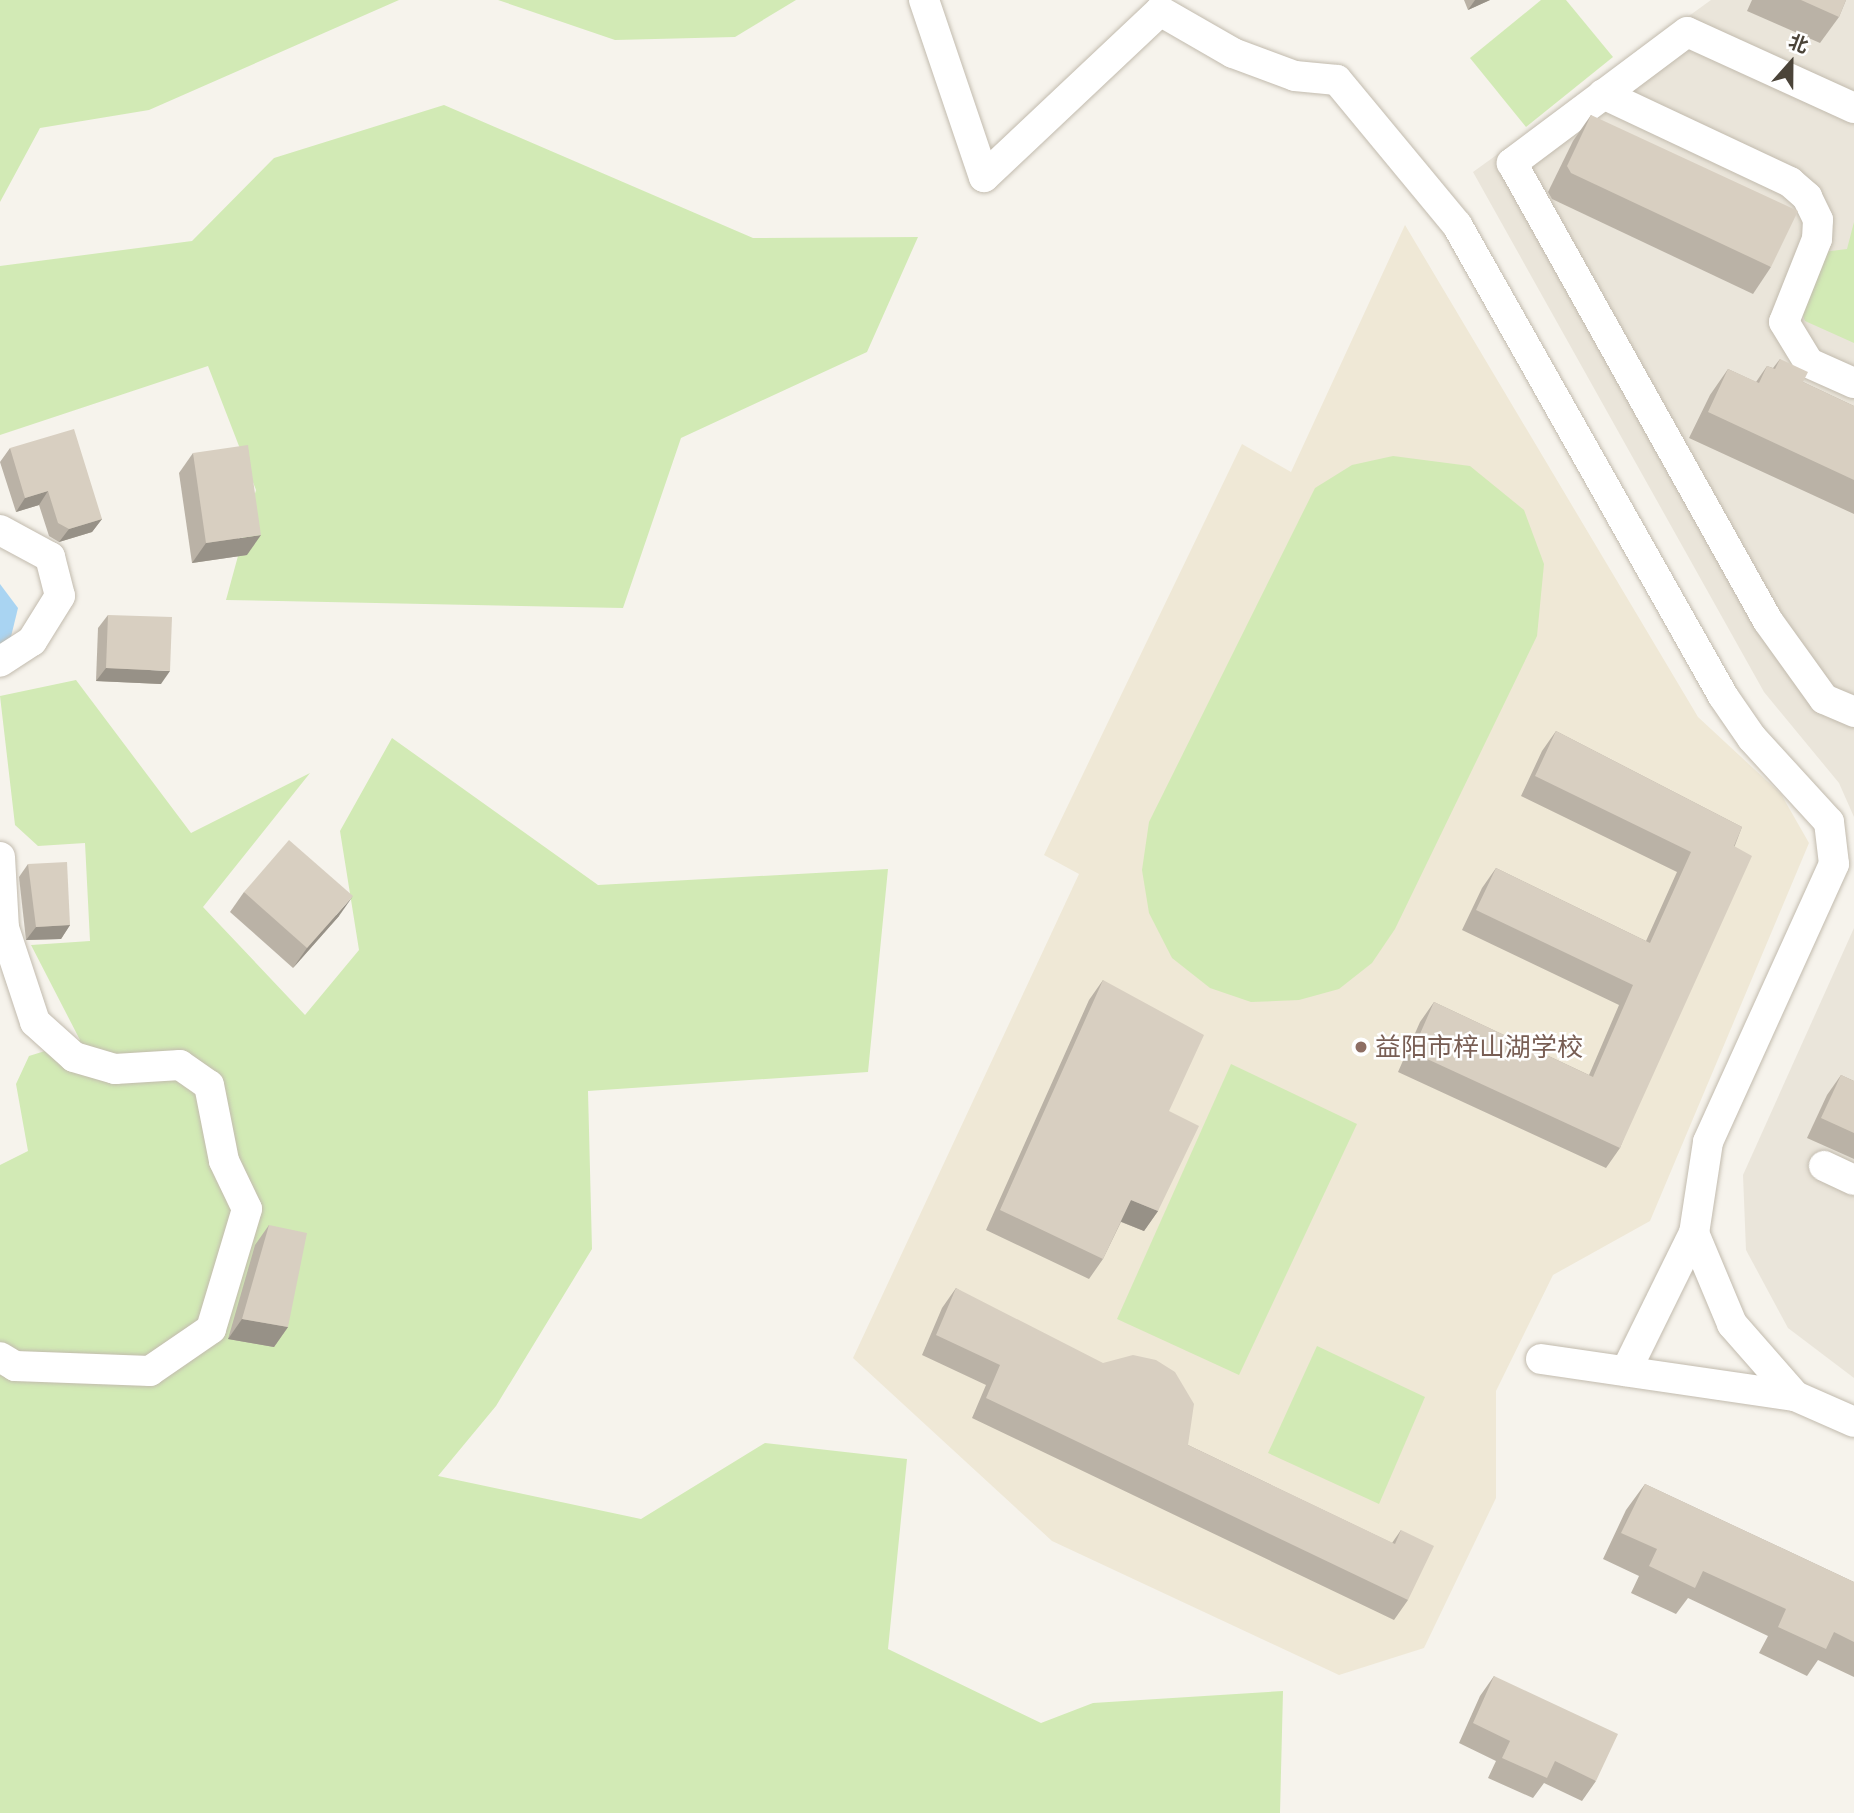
<!DOCTYPE html>
<meta charset="utf-8">
<style>
body{margin:0}
#map{position:relative;width:1854px;height:1813px;overflow:hidden;background:#f6f3ec;font-family:"Titillium Web","Noto Sans SC",sans-serif}
div>[style]{position:absolute}
.residential>*{inset:0;background:#eae5da}
.education>*{inset:0;background:#efe8d6}
.green>*{inset:0;background:#d2eab5}
.water>*{inset:0;background:#a9d4f2}
.roads{filter:drop-shadow(0 0 2px #c2bbae) drop-shadow(0 0 2px #c2bbae)}
.street>*{height:30px;margin:-15px;padding:0 15px;transform-origin:15px;border-radius:15px;background:#fff}
.wall>*{inset:0;background:#bab2a6}
.shaded-wall>*{inset:0;background:#979187}
.building>*{inset:0;background:#d8cfc1}
.dots>*{width:19px;height:19px;translate:-50% -50%;box-sizing:border-box;border:4px solid #fff;border-radius:50%}
span{translate:-50% -50%;white-space:nowrap;text-align:center;line-height:1.15;-webkit-text-stroke:5px #fff;paint-order:stroke}
.education-label{font-size:26px;color:#785e54}
.left{translate:0 -50%;text-align:left}
.north{position:absolute;left:1756px;top:28px;width:70px;height:70px;-webkit-text-stroke:5px #fff;paint-order:stroke;rotate:21deg;font-size:19px;font-weight:700;line-height:28px;text-align:center;color:#4b4439}
.north::after{content:'';display:block;margin:auto;width:24px;height:32px;background:#4b4439;clip-path:polygon(50% 0,100% 100%,50% 72%,0 100%)}
</style>
<div id="map">
<div class="residential">
<i style="clip-path:polygon(1711px 0,1854px 0,1854px 817px,1839px 783px,1764px 692px,1473px 172px)"></i>
<i style="clip-path:polygon(1854px 928px,1854px 1378px,1788px 1328px,1746px 1250px,1743px 1175px)"></i>
</div>
<div class="education">
<i style="clip-path:polygon(1405px 225px,1698px 717px,1781px 794px,1809px 843px,1650px 1221px,1553px 1275px,1496px 1391px,1496px 1498px,1424px 1648px,1339px 1675px,1052px 1541px,853px 1358px,1079px 874px,1044px 855px,1242px 444px,1291px 472px)"></i>
</div>
<div class="green">
<i style="clip-path:polygon(0 0,399px 0,149px 110px,40px 128px,0 202px)"></i>
<i style="clip-path:polygon(498px 0,796px 0,735px 37px,615px 40px)"></i>
<i style="clip-path:polygon(1541px 0,1566px 0,1613px 57px,1526px 127px,1470px 58px)"></i>
<i style="clip-path:polygon(444px 105px,753px 238px,918px 237px,867px 352px,681px 438px,623px 608px,226px 600px,256px 490px,208px 366px,0 435px,0 266px,192px 241px,274px 158px)"></i>
<i style="clip-path:polygon(1854px 222px,1854px 343px,1805px 321px,1798px 303px,1823px 252px,1847px 249px)"></i>
<i style="clip-path:polygon(1393px 456px,1470px 466px,1524px 510px,1544px 564px,1537px 636px,1395px 929px,1372px 963px,1339px 989px,1299px 1000px,1251px 1002px,1210px 988px,1172px 958px,1149px 913px,1142px 870px,1149px 822px,1315px 488px,1352px 465px)"></i>
<i style="clip-path:polygon(76px 680px,191px 833px,310px 773px,203px 907px,305px 1015px,359px 950px,340px 831px,392px 738px,598px 885px,888px 869px,868px 1072px,588px 1091px,592px 1249px,496px 1406px,438px 1476px,641px 1519px,765px 1443px,907px 1459px,888px 1649px,1041px 1723px,1093px 1703px,1283px 1691px,1280px 1813px,0 1813px,0 1165px,28px 1151px,16px 1084px,29px 1056px,80px 1040px,31px 945px,90px 941px,85px 843px,38px 846px,15px 825px,0 696px)"></i>
<i style="clip-path:polygon(1231px 1064px,1357px 1124px,1239px 1375px,1117px 1319px)"></i>
<i style="clip-path:polygon(1317px 1346px,1425px 1397px,1379px 1504px,1268px 1453px)"></i>
</div>
<div class="water">
<i style="clip-path:polygon(0 584px,18px 608px,8px 649px,0 652px)"></i>
</div>
<div class="roads">
<div class="street">
<i style="left:924px;top:0;width:187px;rotate:71.3deg"></i>
<i style="left:984px;top:177px;width:242px;rotate:-43.3deg"></i>
<i style="left:1160px;top:11px;width:84px;rotate:29.9deg"></i>
<i style="left:1233px;top:53px;width:66px;rotate:20.4deg"></i>
<i style="left:1295px;top:76px;width:42px;rotate:5.4deg"></i>
<i style="left:1337px;top:80px;width:188px;rotate:50.4deg"></i>
<i style="left:1457px;top:225px;width:541px;rotate:60.54deg"></i>
<i style="left:1723px;top:696px;width:51px;rotate:55.4deg"></i>
<i style="left:1752px;top:738px;width:114px;rotate:47.5deg"></i>
<i style="left:1829px;top:822px;width:42px;rotate:83.2deg"></i>
<i style="left:1834px;top:864px;width:305px;rotate:114.4deg"></i>
<i style="left:1708px;top:1142px;width:92px;rotate:98.7deg"></i>
<i style="left:1694px;top:1233px;width:99px;rotate:67.3deg"></i>
<i style="left:1732px;top:1324px;width:96px;rotate:48.8deg"></i>
<i style="left:1795px;top:1396px;width:64px;rotate:23.8deg"></i>
<i style="left:1603px;top:94px;width:207px;rotate:25.2deg"></i>
<i style="left:1790px;top:182px;width:23px;rotate:41deg"></i>
<i style="left:1807px;top:197px;width:25px;rotate:64deg"></i>
<i style="left:1818px;top:220px;width:19px;rotate:93deg"></i>
<i style="left:1817px;top:239px;width:89px;rotate:111.7deg"></i>
<i style="left:1784px;top:322px;width:48px;rotate:58.6deg"></i>
<i style="left:1809px;top:363px;width:49px;rotate:24deg"></i>
<i style="left:1854px;top:108px;width:183px;rotate:-155.5deg"></i>
<i style="left:1687px;top:32px;width:219px;rotate:143.2deg"></i>
<i style="left:1512px;top:163px;width:525px;rotate:60.8deg"></i>
<i style="left:1768px;top:621px;width:96px;rotate:54.3deg"></i>
<i style="left:1824px;top:699px;width:33px;rotate:23deg"></i>
<i style="left:0;top:530px;width:57px;rotate:28.4deg"></i>
<i style="left:50px;top:557px;width:40px;rotate:75.6deg"></i>
<i style="left:60px;top:596px;width:53px;rotate:121.9deg"></i>
<i style="left:32px;top:641px;width:38px;rotate:147deg"></i>
<i style="left:0;top:857px;width:71px;rotate:86.8deg"></i>
<i style="left:4px;top:928px;width:99px;rotate:71.7deg"></i>
<i style="left:35px;top:1022px;width:52px;rotate:41.9deg"></i>
<i style="left:74px;top:1057px;width:43px;rotate:16.3deg"></i>
<i style="left:115px;top:1069px;width:65px;rotate:-3.5deg"></i>
<i style="left:180px;top:1065px;width:35px;rotate:35deg"></i>
<i style="left:209px;top:1085px;width:77px;rotate:78.8deg"></i>
<i style="left:224px;top:1161px;width:53px;rotate:64.4deg"></i>
<i style="left:247px;top:1209px;width:125px;rotate:106.7deg"></i>
<i style="left:211px;top:1329px;width:74px;rotate:145.5deg"></i>
<i style="left:150px;top:1371px;width:135px;rotate:-177.9deg"></i>
<i style="left:15px;top:1366px;width:17px;rotate:-149deg"></i>
<i style="left:1824px;top:1166px;width:33px;rotate:25deg"></i>
<i style="left:1541px;top:1359px;width:257px;rotate:8.3deg"></i>
<i style="left:1626px;top:1371px;width:154px;rotate:-63.8deg"></i>
</div>
</div>
<div class="wall">
<i style="clip-path:polygon(1464px 0,1490px 0,1468px 10px)"></i>
<i style="clip-path:polygon(1752px 0,1846px 0,1839px 17px,1820px 43px,1747px 11px)"></i>
<i style="clip-path:polygon(1591px 115px,1771px 267px,1753px 294px,1552px 199px,1548px 192px,1573px 141px)"></i>
<i style="clip-path:polygon(1780px 359px,1803px 382px,1854px 406px,1854px 514px,1689px 438px,1710px 395px,1728px 369px,1756px 382px,1767px 366px,1773px 368px)"></i>
<i style="clip-path:polygon(10px 448px,102px 519px,92px 532px,59px 542px,49px 536px,39px 505px,16px 512px,0 462px)"></i>
<i style="clip-path:polygon(193px 453px,247px 555px,192px 563px,179px 473px)"></i>
<i style="clip-path:polygon(108px 615px,161px 684px,96px 681px,98px 628px)"></i>
<i style="clip-path:polygon(1556px 731px,1742px 827px,1620px 1148px,1606px 1168px,1398px 1072px,1420px 1022px,1434px 1002px,1589px 1075px,1619px 1005px,1462px 930px,1482px 888px,1496px 868px,1646px 941px,1677px 872px,1521px 796px,1542px 751px)"></i>
<i style="clip-path:polygon(28px 864px,70px 925px,61px 939px,26px 940px,19px 877px)"></i>
<i style="clip-path:polygon(244px 892px,339px 916px,293px 968px,230px 912px)"></i>
<i style="clip-path:polygon(1103px 980px,1169px 1111px,1158px 1211px,1144px 1231px,1121px 1222px,1103px 1259px,1089px 1279px,986px 1230px,1089px 1000px)"></i>
<i style="clip-path:polygon(1841px 1075px,1854px 1081px,1854px 1159px,1807px 1138px,1827px 1095px)"></i>
<i style="clip-path:polygon(269px 1225px,288px 1327px,274px 1347px,228px 1339px,255px 1245px)"></i>
<i style="clip-path:polygon(956px 1288px,1188px 1445px,1392px 1543px,1401px 1530px,1408px 1600px,1394px 1620px,972px 1418px,986px 1385px,922px 1355px,942px 1308px)"></i>
<i style="clip-path:polygon(1645px 1484px,1854px 1582px,1854px 1677px,1818px 1660px,1807px 1676px,1759px 1653px,1768px 1636px,1688px 1598px,1676px 1614px,1631px 1593px,1639px 1576px,1603px 1559px,1626px 1510px)"></i>
<i style="clip-path:polygon(1494px 1676px,1596px 1781px,1582px 1801px,1544px 1783px,1533px 1798px,1488px 1778px,1496px 1761px,1459px 1743px,1480px 1696px)"></i>
</div>
<div class="shaded-wall">
<i style="clip-path:polygon(1475px 0,1490px 0,1468px 10px)"></i>
<i style="clip-path:polygon(48px 491px,39px 505px,16px 512px,25px 498px)"></i>
<i style="clip-path:polygon(102px 519px,92px 532px,59px 542px,69px 529px)"></i>
<i style="clip-path:polygon(261px 535px,247px 555px,192px 563px,206px 543px)"></i>
<i style="clip-path:polygon(106px 668px,170px 671px,161px 684px,96px 681px)"></i>
<i style="clip-path:polygon(353px 896px,339px 916px,293px 968px,307px 948px)"></i>
<i style="clip-path:polygon(70px 925px,61px 939px,26px 940px,36px 927px)"></i>
<i style="clip-path:polygon(1131px 1200px,1158px 1211px,1144px 1231px,1117px 1220px)"></i>
<i style="clip-path:polygon(242px 1319px,288px 1327px,274px 1347px,228px 1339px)"></i>
</div>
<div class="building">
<i style="clip-path:polygon(1801px 0,1846px 0,1839px 17px)"></i>
<i style="clip-path:polygon(1591px 115px,1798px 211px,1771px 267px,1571px 173px,1567px 166px)"></i>
<i style="clip-path:polygon(1780px 359px,1808px 372px,1803px 382px,1854px 406px,1854px 480px,1708px 412px,1728px 369px,1759px 383px,1767px 366px,1775px 369px)"></i>
<i style="clip-path:polygon(74px 429px,102px 519px,69px 529px,58px 523px,48px 491px,25px 498px,10px 448px)"></i>
<i style="clip-path:polygon(248px 445px,261px 535px,206px 543px,193px 453px)"></i>
<i style="clip-path:polygon(108px 615px,172px 617px,170px 671px,106px 668px)"></i>
<i style="clip-path:polygon(1556px 731px,1742px 827px,1734px 846px,1752px 856px,1620px 1148px,1412px 1052px,1434px 1002px,1593px 1077px,1633px 985px,1476px 910px,1496px 868px,1650px 943px,1691px 852px,1535px 776px)"></i>
<i style="clip-path:polygon(289px 840px,353px 896px,307px 948px,244px 892px)"></i>
<i style="clip-path:polygon(67px 862px,70px 925px,36px 927px,28px 864px)"></i>
<i style="clip-path:polygon(1103px 980px,1204px 1035px,1169px 1111px,1199px 1126px,1158px 1211px,1131px 1200px,1103px 1259px,1000px 1210px)"></i>
<i style="clip-path:polygon(1841px 1075px,1854px 1081px,1854px 1133px,1821px 1118px)"></i>
<i style="clip-path:polygon(269px 1225px,307px 1233px,288px 1327px,242px 1319px)"></i>
<i style="clip-path:polygon(956px 1288px,1103px 1363px,1133px 1355px,1156px 1360px,1175px 1372px,1194px 1404px,1188px 1445px,1395px 1544px,1401px 1530px,1434px 1546px,1408px 1600px,986px 1398px,1000px 1365px,936px 1335px)"></i>
<i style="clip-path:polygon(1645px 1484px,1854px 1582px,1854px 1642px,1834px 1632px,1826px 1649px,1778px 1627px,1786px 1609px,1703px 1571px,1695px 1588px,1649px 1566px,1657px 1549px,1621px 1533px)"></i>
<i style="clip-path:polygon(1494px 1676px,1618px 1734px,1596px 1781px,1555px 1761px,1547px 1778px,1502px 1758px,1510px 1741px,1473px 1723px)"></i>
</div>
<div class="dots">
<i style="left:1361px;top:1047px;background:#8d6e63"></i>
</div>
<div class="education-label">
<span class="left" style="left:1375px;top:1047px">益阳市梓山湖学校</span>
</div>
<div class="north">北</div>
</div>
